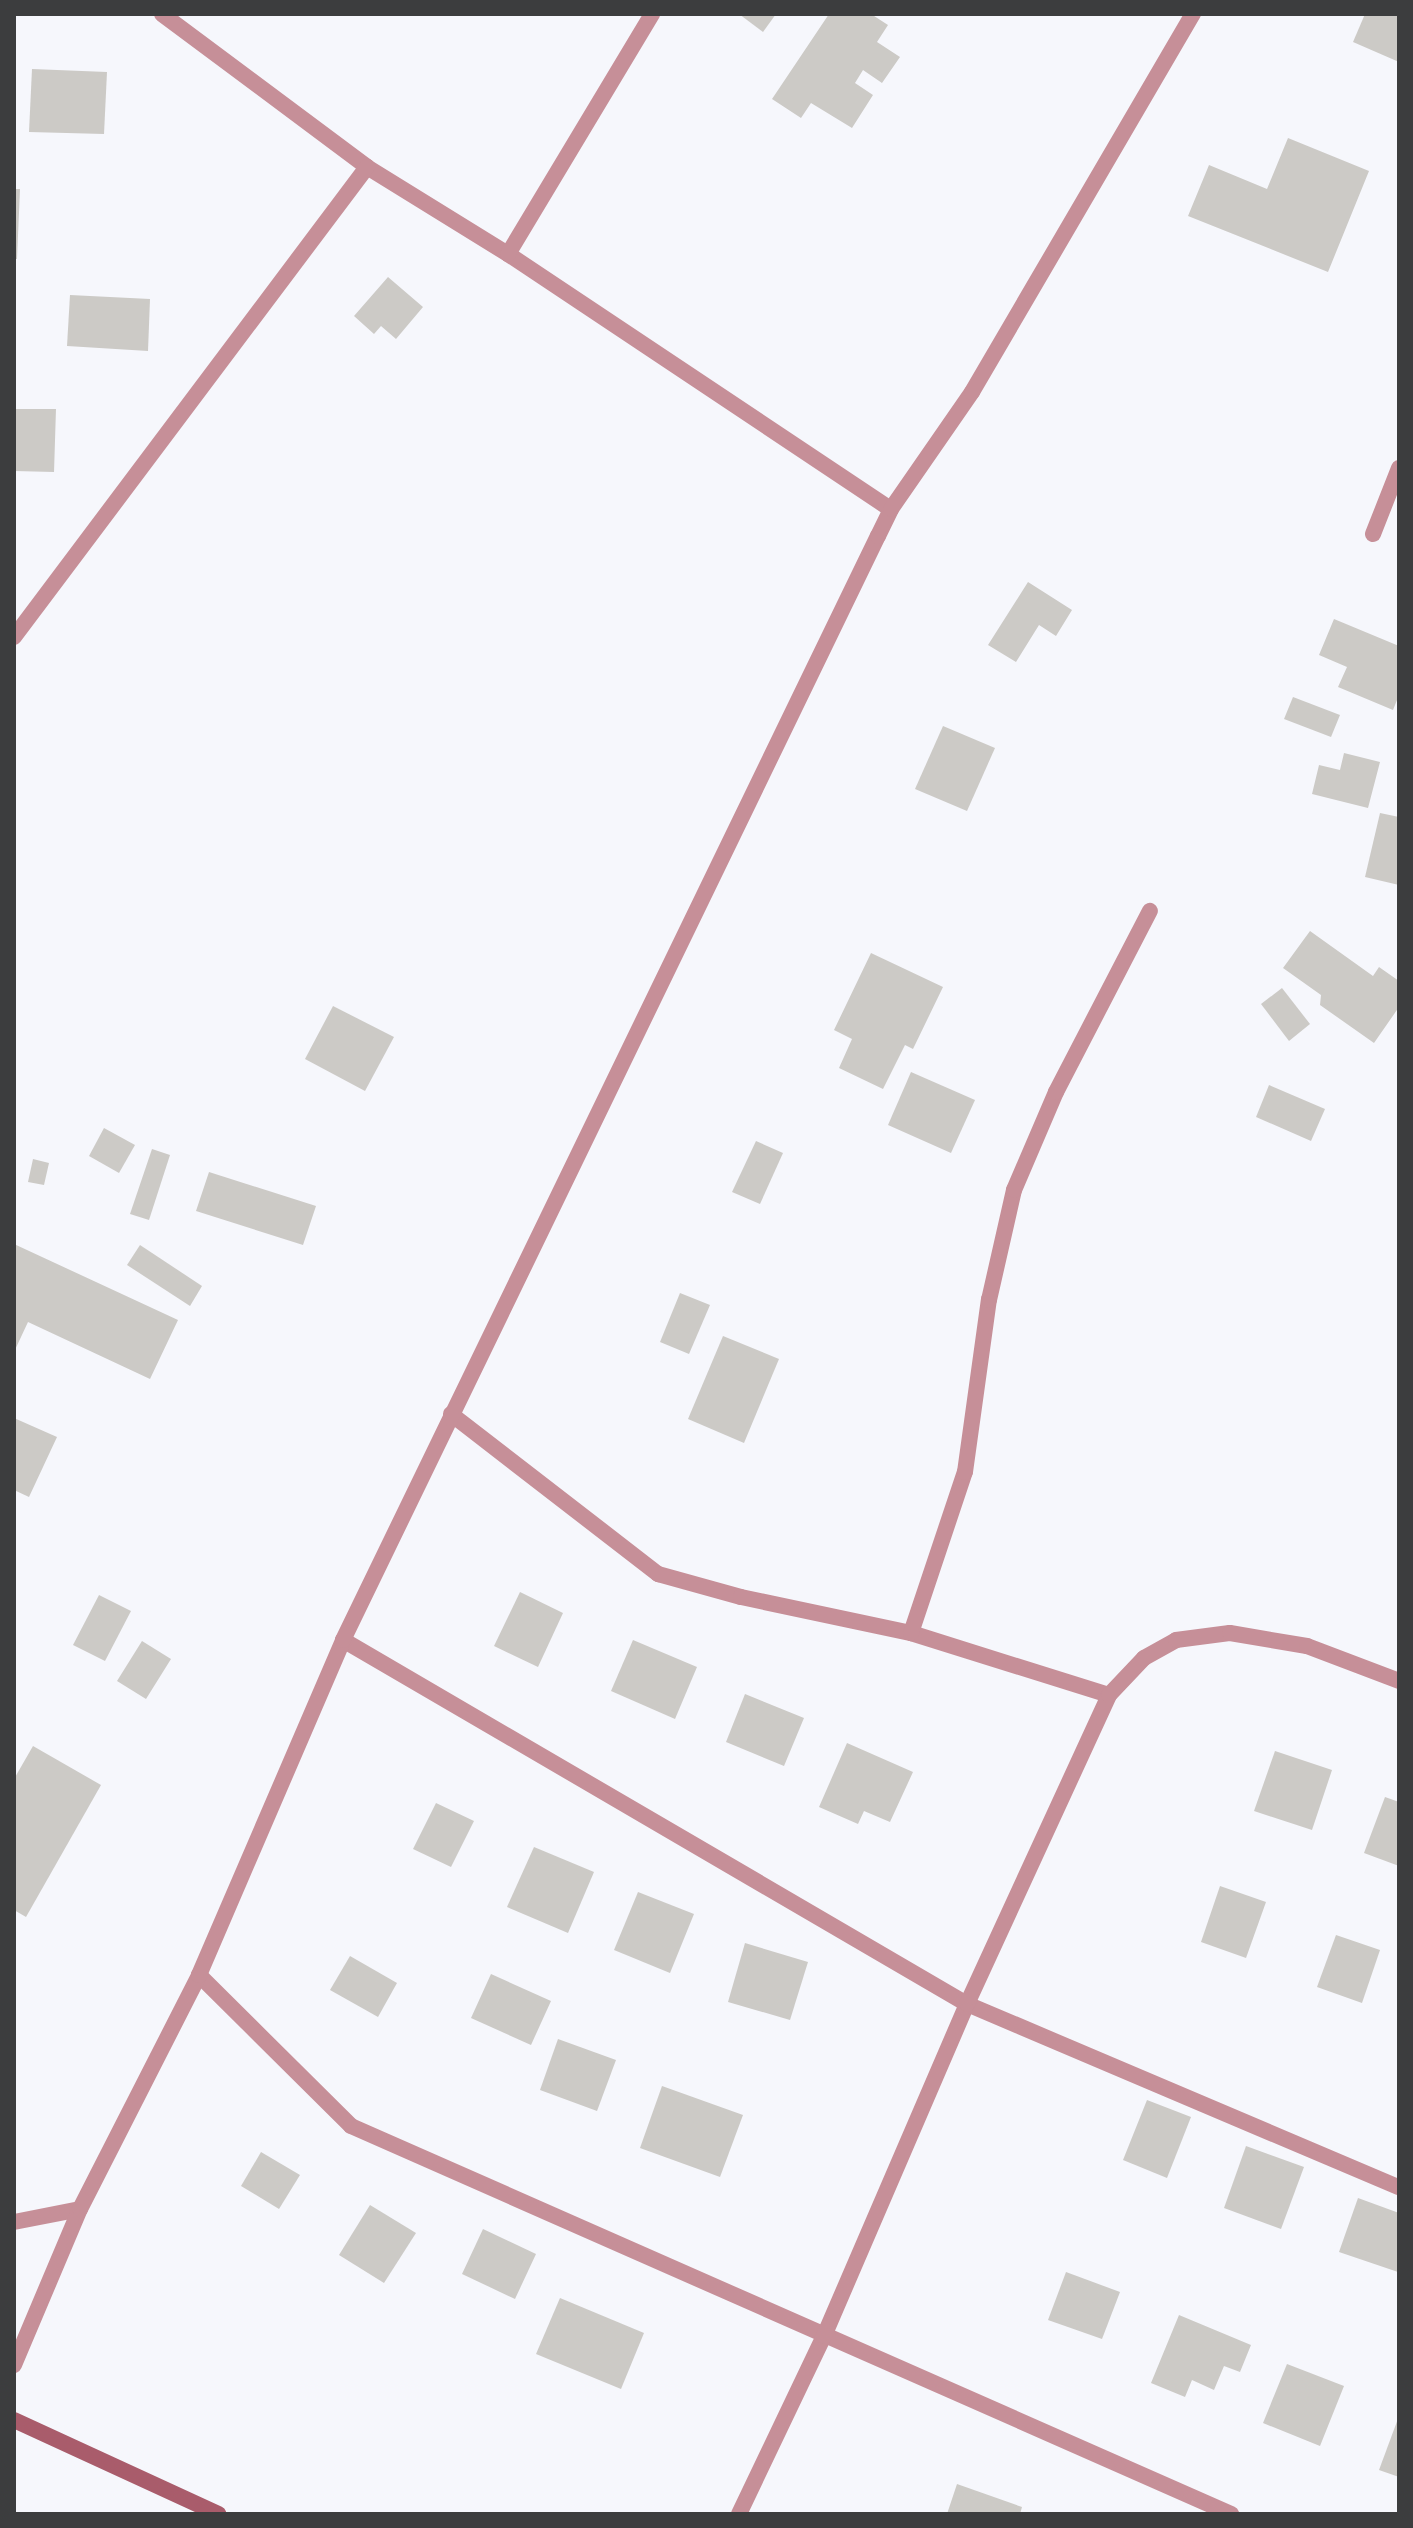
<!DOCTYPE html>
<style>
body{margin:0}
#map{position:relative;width:1413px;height:2528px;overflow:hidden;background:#f6f7fc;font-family:Arial,sans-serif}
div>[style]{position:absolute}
.building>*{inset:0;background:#cccac6}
.minor>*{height:16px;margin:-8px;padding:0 8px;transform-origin:8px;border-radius:8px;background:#c68f98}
.tertiary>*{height:16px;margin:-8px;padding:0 8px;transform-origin:8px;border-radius:8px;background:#c68f98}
.secondary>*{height:16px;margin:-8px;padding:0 8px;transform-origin:8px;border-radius:8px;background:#a95c6b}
span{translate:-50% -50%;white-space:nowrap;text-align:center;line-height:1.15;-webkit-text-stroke:7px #fff;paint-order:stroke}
.frame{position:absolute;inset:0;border:16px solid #3c3d3e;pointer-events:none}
</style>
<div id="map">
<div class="building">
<i style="clip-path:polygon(739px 14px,776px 14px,763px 32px)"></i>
<i style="clip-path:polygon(829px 14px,871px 14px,888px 25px,877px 42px,900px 57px,882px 83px,863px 70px,855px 83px,873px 95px,852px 128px,811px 103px,801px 118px,772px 99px)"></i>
<i style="clip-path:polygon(1365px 14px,1399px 14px,1399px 62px,1353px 42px)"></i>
<i style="clip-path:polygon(32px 69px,107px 72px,104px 134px,29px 132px)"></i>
<i style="clip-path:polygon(1288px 138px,1369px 171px,1328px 272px,1188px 216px,1209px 165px,1267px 189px)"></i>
<i style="clip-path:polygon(14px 189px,20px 189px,17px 259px,14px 259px)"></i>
<i style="clip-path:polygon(388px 277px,423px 307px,396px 339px,381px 326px,374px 334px,354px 316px)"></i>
<i style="clip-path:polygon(70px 295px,150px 299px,148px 351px,67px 346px)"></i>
<i style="clip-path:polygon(14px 409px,56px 409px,54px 472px,14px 471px)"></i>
<i style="clip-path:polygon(1028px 582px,1072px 610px,1056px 636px,1039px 625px,1016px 662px,988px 645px)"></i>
<i style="clip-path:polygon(1334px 619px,1399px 646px,1399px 695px,1393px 710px,1338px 687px,1347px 667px,1319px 655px)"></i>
<i style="clip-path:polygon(1293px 697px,1340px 715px,1331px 737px,1284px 719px)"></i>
<i style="clip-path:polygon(943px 726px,995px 748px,967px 811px,915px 789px)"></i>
<i style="clip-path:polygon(1344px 753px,1380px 762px,1368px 808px,1312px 794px,1319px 765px,1340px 770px)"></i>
<i style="clip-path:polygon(1380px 813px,1399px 817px,1399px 885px,1365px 877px)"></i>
<i style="clip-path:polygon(1310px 931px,1373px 976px,1379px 967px,1399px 981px,1399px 1007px,1374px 1043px,1320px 1005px,1321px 995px,1283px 968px)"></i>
<i style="clip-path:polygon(871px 953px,943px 987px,913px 1049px,905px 1045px,883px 1089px,839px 1068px,852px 1039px,834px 1030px)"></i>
<i style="clip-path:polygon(1282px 988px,1310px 1024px,1289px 1041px,1261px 1004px)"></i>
<i style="clip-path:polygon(333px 1006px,394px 1037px,365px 1091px,305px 1059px)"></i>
<i style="clip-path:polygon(911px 1072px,975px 1100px,951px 1153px,888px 1125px)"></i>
<i style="clip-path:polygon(1269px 1085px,1325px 1109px,1311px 1141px,1256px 1117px)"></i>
<i style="clip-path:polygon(104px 1128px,135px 1145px,119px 1173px,89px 1156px)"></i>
<i style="clip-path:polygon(756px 1141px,783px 1153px,760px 1204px,732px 1192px)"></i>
<i style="clip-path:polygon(152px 1149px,170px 1155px,149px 1220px,130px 1214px)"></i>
<i style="clip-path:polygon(33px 1159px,49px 1163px,44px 1185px,28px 1182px)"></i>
<i style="clip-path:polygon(209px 1172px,316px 1206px,303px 1245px,196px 1211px)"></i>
<i style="clip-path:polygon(14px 1244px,178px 1320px,150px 1379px,28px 1322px,14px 1352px)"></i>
<i style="clip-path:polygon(140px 1245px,202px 1286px,190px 1306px,127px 1265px)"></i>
<i style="clip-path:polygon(680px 1293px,710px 1305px,689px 1354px,660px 1342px)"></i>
<i style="clip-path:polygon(723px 1336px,779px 1359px,744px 1443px,688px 1419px)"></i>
<i style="clip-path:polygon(14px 1418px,57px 1437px,29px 1497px,14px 1490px)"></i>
<i style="clip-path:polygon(520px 1592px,563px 1613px,538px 1667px,494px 1646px)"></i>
<i style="clip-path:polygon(99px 1595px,131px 1611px,105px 1661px,73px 1645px)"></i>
<i style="clip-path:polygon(633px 1640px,697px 1667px,675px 1719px,611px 1691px)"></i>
<i style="clip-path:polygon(142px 1641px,171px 1659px,146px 1699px,117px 1681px)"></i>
<i style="clip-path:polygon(745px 1694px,804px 1718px,784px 1766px,726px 1742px)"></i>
<i style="clip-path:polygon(847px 1743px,913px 1772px,890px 1822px,864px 1811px,858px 1824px,819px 1807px)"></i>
<i style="clip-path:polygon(33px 1746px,101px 1785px,26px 1917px,14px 1910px,14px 1779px)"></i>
<i style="clip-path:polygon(1275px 1751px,1332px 1770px,1312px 1830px,1254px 1811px)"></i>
<i style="clip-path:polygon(1385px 1797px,1399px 1802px,1399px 1866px,1364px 1853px)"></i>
<i style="clip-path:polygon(436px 1803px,474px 1821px,451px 1867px,413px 1849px)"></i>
<i style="clip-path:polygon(534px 1847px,594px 1872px,568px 1933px,507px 1907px)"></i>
<i style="clip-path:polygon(1220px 1886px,1266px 1902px,1246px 1958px,1201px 1942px)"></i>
<i style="clip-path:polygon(638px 1892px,694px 1914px,670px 1973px,614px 1950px)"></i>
<i style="clip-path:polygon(1336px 1935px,1380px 1950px,1362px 2003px,1317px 1987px)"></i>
<i style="clip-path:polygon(745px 1943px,808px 1962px,790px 2020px,728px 2002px)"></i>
<i style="clip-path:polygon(350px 1956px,397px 1983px,378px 2017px,330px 1990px)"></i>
<i style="clip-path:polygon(491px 1974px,551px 2001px,531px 2045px,471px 2018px)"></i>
<i style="clip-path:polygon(558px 2039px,616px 2060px,597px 2111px,540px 2090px)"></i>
<i style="clip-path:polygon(662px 2086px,743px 2115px,720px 2177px,640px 2148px)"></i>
<i style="clip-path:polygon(1147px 2100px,1191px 2117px,1167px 2178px,1123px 2160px)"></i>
<i style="clip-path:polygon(1246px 2146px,1304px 2167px,1281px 2229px,1224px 2208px)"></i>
<i style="clip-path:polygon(261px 2152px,300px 2175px,279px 2209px,241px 2186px)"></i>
<i style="clip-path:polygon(1358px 2198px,1399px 2213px,1398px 2272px,1339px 2252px)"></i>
<i style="clip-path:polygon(370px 2205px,416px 2233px,384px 2283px,339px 2255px)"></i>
<i style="clip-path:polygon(483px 2229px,536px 2254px,515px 2299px,462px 2274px)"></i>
<i style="clip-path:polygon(1066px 2272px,1120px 2292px,1102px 2339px,1048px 2320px)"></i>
<i style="clip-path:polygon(560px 2298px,644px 2333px,621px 2389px,536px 2354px)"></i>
<i style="clip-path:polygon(1179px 2315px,1251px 2345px,1240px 2372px,1224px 2366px,1214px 2390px,1192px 2380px,1185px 2397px,1151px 2383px)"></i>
<i style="clip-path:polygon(1287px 2364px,1344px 2386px,1320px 2446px,1263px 2423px)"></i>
<i style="clip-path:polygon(1399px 2416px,1399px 2477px,1379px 2470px)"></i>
<i style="clip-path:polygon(957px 2484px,1022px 2507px,1020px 2514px,947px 2514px)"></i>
</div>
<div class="minor">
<i style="left:162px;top:14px;width:256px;rotate:36.7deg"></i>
<i style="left:367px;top:167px;width:166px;rotate:31.7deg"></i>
<i style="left:508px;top:254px;width:460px;rotate:33.7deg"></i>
<i style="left:508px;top:254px;width:280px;rotate:-59deg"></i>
<i style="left:1373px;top:534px;width:71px;rotate:-68.5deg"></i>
<i style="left:14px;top:637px;width:588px;rotate:-53.09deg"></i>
<i style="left:451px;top:1414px;width:262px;rotate:37.7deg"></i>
<i style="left:658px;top:1574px;width:86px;rotate:15.5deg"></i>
<i style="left:741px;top:1597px;width:174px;rotate:12deg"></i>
<i style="left:911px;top:1633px;width:207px;rotate:17.4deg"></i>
<i style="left:911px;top:1633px;width:170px;rotate:-71.5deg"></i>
<i style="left:965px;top:1472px;width:174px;rotate:-82.1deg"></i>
<i style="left:989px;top:1300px;width:113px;rotate:-77.2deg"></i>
<i style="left:1014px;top:1190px;width:107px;rotate:-66.8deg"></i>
<i style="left:1056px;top:1092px;width:204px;rotate:-62.6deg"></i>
<i style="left:343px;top:1640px;width:722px;rotate:30.26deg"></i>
<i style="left:967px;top:2004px;width:469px;rotate:23deg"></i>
<i style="left:199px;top:1975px;width:214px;rotate:44.8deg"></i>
<i style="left:351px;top:2126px;width:962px;rotate:23.79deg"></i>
<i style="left:14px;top:2222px;width:67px;rotate:-11.1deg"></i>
</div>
<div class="tertiary">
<i style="left:14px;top:2365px;width:169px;rotate:-67.1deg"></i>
<i style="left:80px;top:2209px;width:263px;rotate:-63deg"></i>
<i style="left:199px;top:1975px;width:365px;rotate:-66.7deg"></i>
<i style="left:343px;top:1640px;width:1227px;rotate:-64.15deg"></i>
<i style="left:878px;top:536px;width:30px;rotate:-64deg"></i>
<i style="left:891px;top:509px;width:142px;rotate:-55.3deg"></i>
<i style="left:972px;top:392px;width:438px;rotate:-59.7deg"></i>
<i style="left:739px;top:2514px;width:197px;rotate:-64.5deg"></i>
<i style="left:824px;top:2336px;width:361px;rotate:-66.7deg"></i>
<i style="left:967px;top:2004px;width:340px;rotate:-65.3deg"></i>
<i style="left:1109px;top:1695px;width:51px;rotate:-46.6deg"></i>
<i style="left:1144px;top:1658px;width:37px;rotate:-29deg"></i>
<i style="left:1176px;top:1640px;width:54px;rotate:-7.4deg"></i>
<i style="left:1230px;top:1633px;width:78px;rotate:9.6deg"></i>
<i style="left:1307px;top:1646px;width:98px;rotate:20.8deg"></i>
</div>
<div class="secondary">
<i style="left:14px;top:2420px;width:225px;rotate:24.7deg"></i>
</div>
<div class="frame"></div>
</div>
